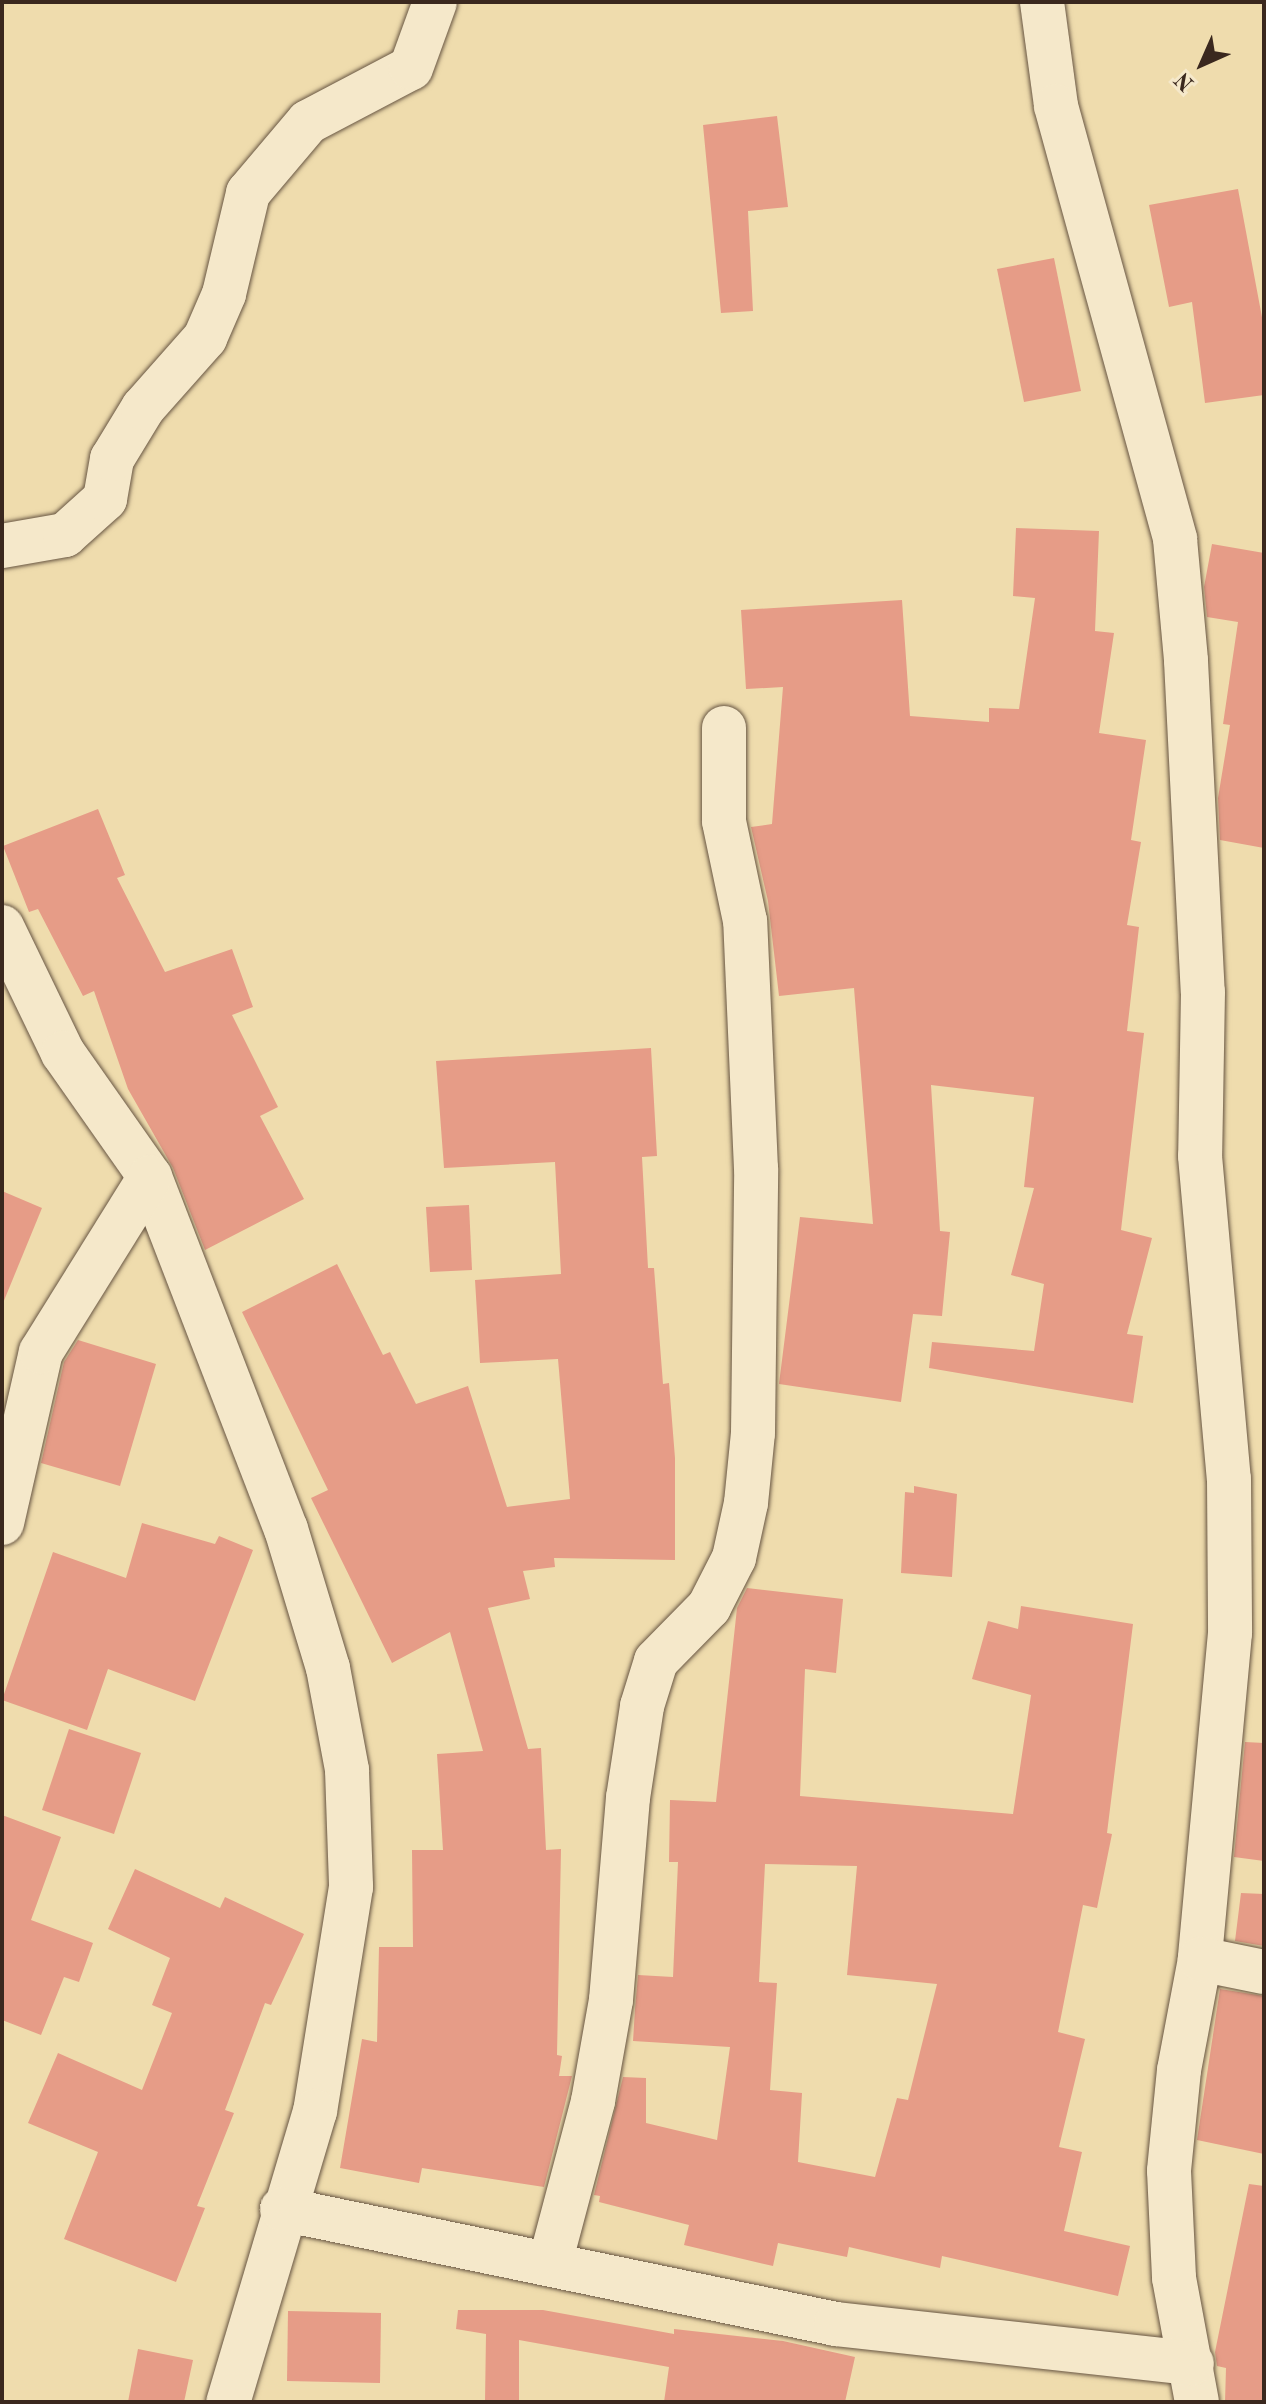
<!DOCTYPE html>
<style>
body{margin:0}
#map{position:relative;width:1266px;height:2404px;overflow:hidden;background:#efdcad;font-family:"Old Standard TT",serif}
div>[style]{position:absolute}
.building>*{inset:0;background:#e69c87}
.roads{filter:drop-shadow(0 0 2px #675542) drop-shadow(0 0 2px #675542)}
.minor>*{height:44px;margin:-22px;padding:0 22px;transform-origin:22px;border-radius:22px;background:#f5e8ca}
span{translate:-50% -50%;white-space:nowrap;text-align:center;line-height:1.15;-webkit-text-stroke:8px #f5e8ca;paint-order:stroke}
.frame{position:absolute;inset:0;border:4px solid #3a281e;pointer-events:none}
.north{position:absolute;left:1162px;top:24px;width:80px;height:80px;-webkit-text-stroke:6px #f5e8ca;paint-order:stroke;rotate:225deg;font-size:22px;font-weight:700;line-height:32px;text-align:center;color:#3a281e}
.north::after{content:'';display:block;margin:auto;width:28px;height:36px;background:#3a281e;clip-path:polygon(50% 0,100% 100%,50% 72%,0 100%)}
</style>
<div id="map">
<div class="building">
<i style="clip-path:polygon(777px 116px,788px 207px,748px 211px,753px 311px,721px 313px,703px 125px)"></i>
<i style="clip-path:polygon(1238px 189px,1264px 328px,1264px 395px,1205px 403px,1192px 302px,1169px 307px,1149px 205px)"></i>
<i style="clip-path:polygon(1054px 258px,1081px 391px,1024px 402px,997px 269px)"></i>
<i style="clip-path:polygon(1016px 528px,1099px 531px,1095px 631px,1114px 633px,1099px 733px,1146px 740px,1131px 840px,1141px 842px,1127px 925px,1139px 927px,1127px 1031px,1144px 1033px,1121px 1230px,1152px 1238px,1127px 1334px,1143px 1336px,1133px 1403px,929px 1368px,932px 1342px,1034px 1351px,1044px 1284px,1011px 1275px,1034px 1188px,1024px 1187px,1034px 1097px,931px 1085px,940px 1231px,950px 1232px,942px 1316px,913px 1314px,901px 1402px,779px 1384px,800px 1217px,873px 1224px,854px 988px,779px 996px,768px 901px,751px 827px,772px 824px,783px 687px,746px 689px,741px 610px,902px 600px,910px 716px,989px 722px,989px 708px,1019px 709px,1035px 598px,1013px 596px)"></i>
<i style="clip-path:polygon(1212px 544px,1264px 553px,1264px 848px,1220px 840px,1218px 798px,1230px 725px,1223px 724px,1238px 622px,1207px 617px,1204px 587px)"></i>
<i style="clip-path:polygon(98px 809px,125px 875px,117px 878px,165px 972px,232px 949px,253px 1007px,232px 1015px,278px 1107px,260px 1116px,304px 1199px,205px 1250px,173px 1168px,128px 1089px,94px 991px,83px 996px,38px 909px,29px 912px,3px 846px)"></i>
<i style="clip-path:polygon(651px 1048px,657px 1156px,642px 1157px,648px 1268px,654px 1268px,663px 1384px,669px 1383px,675px 1458px,675px 1560px,554px 1558px,555px 1567px,523px 1571px,530px 1599px,488px 1608px,528px 1749px,541px 1748px,546px 1850px,561px 1849px,557px 2055px,562px 2056px,559px 2076px,572px 2076px,544px 2187px,422px 2168px,419px 2183px,340px 2168px,362px 2039px,377px 2042px,379px 1947px,413px 1947px,412px 1850px,443px 1850px,437px 1754px,483px 1751px,450px 1632px,392px 1663px,311px 1498px,328px 1490px,242px 1312px,337px 1264px,383px 1355px,390px 1352px,416px 1404px,468px 1386px,507px 1507px,570px 1499px,558px 1359px,480px 1363px,475px 1280px,561px 1274px,555px 1162px,444px 1168px,436px 1061px)"></i>
<i style="clip-path:polygon(2px 1191px,42px 1208px,3px 1303px,2px 1303px)"></i>
<i style="clip-path:polygon(469px 1205px,472px 1270px,430px 1272px,426px 1207px)"></i>
<i style="clip-path:polygon(78px 1340px,156px 1364px,120px 1486px,41px 1463px,64px 1362px)"></i>
<i style="clip-path:polygon(914px 1486px,957px 1494px,952px 1577px,901px 1573px,905px 1492px,914px 1493px)"></i>
<i style="clip-path:polygon(142px 1523px,215px 1544px,219px 1536px,253px 1550px,195px 1701px,108px 1669px,87px 1730px,2px 1700px,53px 1552px,126px 1578px)"></i>
<i style="clip-path:polygon(evenodd,747px 1588px,843px 1599px,836px 1673px,805px 1669px,800px 1796px,1013px 1814px,1031px 1695px,972px 1679px,988px 1621px,1018px 1629px,1021px 1606px,1133px 1624px,1107px 1833px,1112px 1834px,1097px 1908px,1083px 1905px,1058px 2032px,1085px 2039px,1059px 2147px,1082px 2152px,1064px 2231px,1130px 2246px,1118px 2296px,942px 2256px,940px 2268px,849px 2247px,847px 2257px,778px 2243px,773px 2266px,684px 2245px,689px 2225px,599px 2202px,600px 2196px,594px 2195px,623px 2077px,646px 2078px,646px 2123px,717px 2140px,730px 2047px,633px 2041px,635px 2009px,638px 1975px,673px 1977px,678px 1862px,669px 1862px,670px 1800px,716px 1802px,737px 1608px,747px 1588px,765px 1864px,857px 1866px,847px 1975px,937px 1984px,908px 2100px,897px 2098px,875px 2177px,798px 2162px,802px 2093px,770px 2090px,777px 1983px,759px 1982px,765px 1864px)"></i>
<i style="clip-path:polygon(69px 1729px,141px 1753px,114px 1834px,42px 1810px)"></i>
<i style="clip-path:polygon(1245px 1742px,1264px 1743px,1264px 1861px,1234px 1857px)"></i>
<i style="clip-path:polygon(2px 1815px,61px 1837px,31px 1920px,93px 1943px,79px 1982px,64px 1977px,41px 2035px,2px 2020px)"></i>
<i style="clip-path:polygon(135px 1869px,220px 1908px,225px 1897px,304px 1934px,271px 2005px,265px 2003px,225px 2110px,234px 2113px,197px 2206px,205px 2208px,176px 2282px,64px 2239px,98px 2152px,28px 2123px,58px 2053px,142px 2090px,172px 2013px,152px 2005px,170px 1958px,108px 1929px)"></i>
<i style="clip-path:polygon(1241px 1893px,1264px 1894px,1264px 1946px,1235px 1941px)"></i>
<i style="clip-path:polygon(1220px 1989px,1264px 1996px,1264px 2154px,1197px 2140px)"></i>
<i style="clip-path:polygon(1249px 2184px,1264px 2186px,1264px 2402px,1225px 2402px,1226px 2368px,1217px 2366px,1215px 2352px)"></i>
<i style="clip-path:polygon(458px 2310px,543px 2310px,674px 2334px,674px 2329px,783px 2341px,855px 2357px,845px 2402px,664px 2402px,669px 2367px,519px 2340px,519px 2402px,485px 2402px,486px 2334px,456px 2329px)"></i>
<i style="clip-path:polygon(288px 2311px,381px 2313px,380px 2383px,287px 2381px)"></i>
<i style="clip-path:polygon(138px 2349px,193px 2360px,184px 2402px,128px 2402px)"></i>
</div>
<div class="roads">
<div class="minor">
<i style="left:1042px;top:2px;width:105px;rotate:82.3deg"></i>
<i style="left:1056px;top:106px;width:449px;rotate:74.6deg"></i>
<i style="left:1175px;top:539px;width:122px;rotate:84.8deg"></i>
<i style="left:1186px;top:661px;width:331px;rotate:87.1deg"></i>
<i style="left:1203px;top:992px;width:164px;rotate:91deg"></i>
<i style="left:1200px;top:1156px;width:324px;rotate:84.9deg"></i>
<i style="left:1229px;top:1479px;width:154px;rotate:89.6deg"></i>
<i style="left:1230px;top:1633px;width:327px;rotate:95.3deg"></i>
<i style="left:1200px;top:1959px;width:113px;rotate:100.7deg"></i>
<i style="left:1179px;top:2070px;width:101px;rotate:95.7deg"></i>
<i style="left:1169px;top:2171px;width:107px;rotate:87.3deg"></i>
<i style="left:1174px;top:2278px;width:126px;rotate:79.5deg"></i>
<i style="left:2px;top:546px;width:64px;rotate:-9.9deg"></i>
<i style="left:65px;top:535px;width:54px;rotate:-42deg"></i>
<i style="left:105px;top:499px;width:41px;rotate:-80.1deg"></i>
<i style="left:112px;top:459px;width:60px;rotate:-58.7deg"></i>
<i style="left:143px;top:408px;width:94px;rotate:-48.5deg"></i>
<i style="left:205px;top:338px;width:48px;rotate:-66.6deg"></i>
<i style="left:224px;top:294px;width:104px;rotate:-76.6deg"></i>
<i style="left:248px;top:193px;width:93px;rotate:-49.8deg"></i>
<i style="left:308px;top:122px;width:116px;rotate:-27.7deg"></i>
<i style="left:411px;top:68px;width:70px;rotate:-70deg"></i>
<i style="left:2px;top:927px;width:140px;rotate:64.2deg"></i>
<i style="left:63px;top:1053px;width:151px;rotate:54.9deg"></i>
<i style="left:150px;top:1177px;width:377px;rotate:68.9deg"></i>
<i style="left:286px;top:1529px;width:145px;rotate:73.2deg"></i>
<i style="left:328px;top:1668px;width:104px;rotate:79.4deg"></i>
<i style="left:347px;top:1770px;width:117px;rotate:88deg"></i>
<i style="left:351px;top:1887px;width:227px;rotate:99.1deg"></i>
<i style="left:315px;top:2111px;width:304px;rotate:106.6deg"></i>
<i style="left:2px;top:1523px;width:175px;rotate:-77.2deg"></i>
<i style="left:41px;top:1352px;width:206px;rotate:-58.1deg"></i>
<i style="left:1200px;top:1959px;width:65px;rotate:11.5deg"></i>
<i style="left:282px;top:2209px;width:566px;rotate:11.73deg"></i>
<i style="left:836px;top:2324px;width:358px;rotate:6.3deg"></i>
<i style="left:550px;top:2263px;width:168px;rotate:-75.1deg"></i>
<i style="left:593px;top:2101px;width:103px;rotate:-79.9deg"></i>
<i style="left:611px;top:2000px;width:203px;rotate:-85.2deg"></i>
<i style="left:628px;top:1798px;width:93px;rotate:-81.3deg"></i>
<i style="left:642px;top:1706px;width:47px;rotate:-72.7deg"></i>
<i style="left:656px;top:1661px;width:76px;rotate:-45.5deg"></i>
<i style="left:709px;top:1607px;width:55px;rotate:-63deg"></i>
<i style="left:734px;top:1558px;width:56px;rotate:-77.7deg"></i>
<i style="left:746px;top:1503px;width:70px;rotate:-84.3deg"></i>
<i style="left:753px;top:1433px;width:264px;rotate:-89.3deg"></i>
<i style="left:756px;top:1169px;width:248px;rotate:-92.5deg"></i>
<i style="left:745px;top:921px;width:102px;rotate:-101.9deg"></i>
<i style="left:724px;top:821px;width:93px;rotate:-90deg"></i>
</div>
</div>
<div class="frame"></div>
<div class="north">N</div>
</div>
